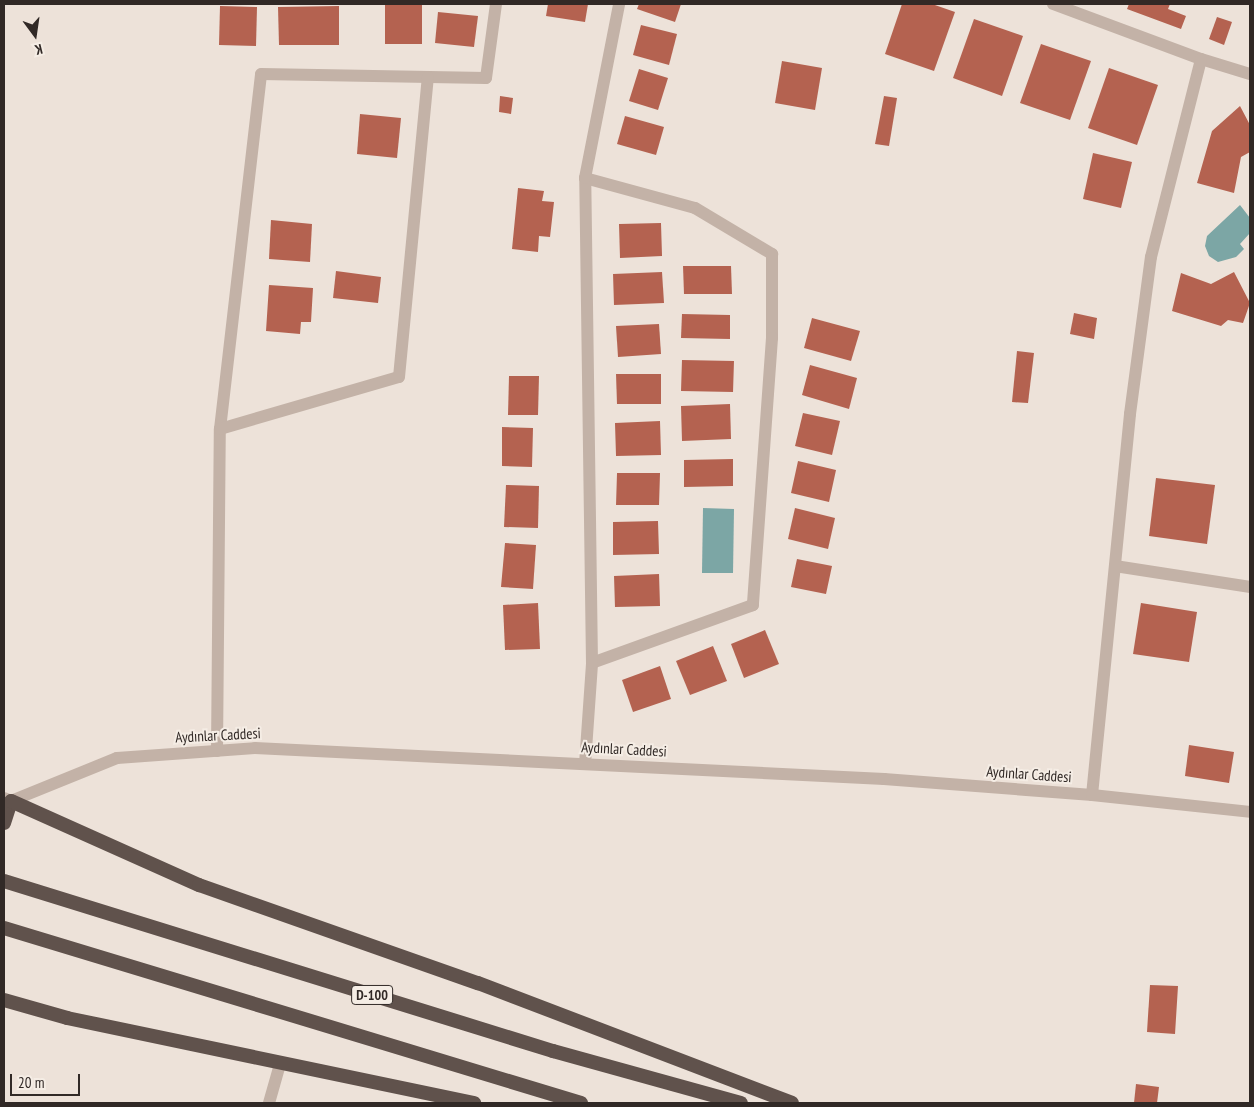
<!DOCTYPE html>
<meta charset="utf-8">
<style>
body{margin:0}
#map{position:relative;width:1254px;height:1107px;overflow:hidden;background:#ede2d9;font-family:"PT Sans Narrow",sans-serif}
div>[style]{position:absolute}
.water>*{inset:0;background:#7ca6a5}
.building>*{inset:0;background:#b46250}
.minor>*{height:12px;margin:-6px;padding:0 6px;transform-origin:6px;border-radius:6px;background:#c3b2a7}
.tertiary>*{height:12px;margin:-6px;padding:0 6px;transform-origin:6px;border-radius:6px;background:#c3b2a7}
.trunk>*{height:14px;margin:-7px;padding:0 7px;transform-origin:7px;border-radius:7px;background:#60524c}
span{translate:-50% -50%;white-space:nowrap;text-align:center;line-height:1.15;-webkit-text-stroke:4px #f5ede5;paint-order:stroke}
.shield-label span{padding:1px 4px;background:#f5ede5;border:1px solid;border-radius:4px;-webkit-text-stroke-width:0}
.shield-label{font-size:14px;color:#312926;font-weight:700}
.street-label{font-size:15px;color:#312926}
.frame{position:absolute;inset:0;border:5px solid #312926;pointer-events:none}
.north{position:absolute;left:10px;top:10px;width:50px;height:50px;-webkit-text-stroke:4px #f5ede5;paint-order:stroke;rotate:166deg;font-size:14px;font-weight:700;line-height:20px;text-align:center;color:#312926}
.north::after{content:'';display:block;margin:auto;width:18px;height:22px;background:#312926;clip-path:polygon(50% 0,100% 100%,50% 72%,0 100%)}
.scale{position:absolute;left:10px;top:1074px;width:70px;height:22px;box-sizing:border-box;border:2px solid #312926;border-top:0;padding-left:6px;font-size:15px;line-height:18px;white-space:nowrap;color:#312926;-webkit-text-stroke:4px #f5ede5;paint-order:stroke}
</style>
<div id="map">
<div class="water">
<i style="clip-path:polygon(1240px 205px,1250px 218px,1250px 233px,1240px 244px,1244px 249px,1236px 257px,1218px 262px,1209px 256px,1205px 246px,1207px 236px)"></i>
<i style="clip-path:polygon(703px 508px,734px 509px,733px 573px,702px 573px)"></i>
</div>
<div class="building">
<i style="clip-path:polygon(385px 4px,422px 4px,422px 44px,385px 44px)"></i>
<i style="clip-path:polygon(548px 4px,588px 4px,585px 22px,546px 16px)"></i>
<i style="clip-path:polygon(639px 4px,681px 4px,675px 22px,637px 9px)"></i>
<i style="clip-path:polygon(902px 4px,932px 4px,955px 12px,934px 71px,885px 54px)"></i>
<i style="clip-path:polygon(1129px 4px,1170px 4px,1168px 9px,1186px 16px,1181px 29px,1127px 9px)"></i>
<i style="clip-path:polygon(220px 6px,257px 7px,256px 46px,219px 45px)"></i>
<i style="clip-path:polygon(339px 6px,339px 45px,279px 45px,278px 7px)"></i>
<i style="clip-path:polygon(438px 12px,478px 16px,474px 47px,435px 43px)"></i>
<i style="clip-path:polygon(1217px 17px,1232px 22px,1224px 45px,1209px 39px)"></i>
<i style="clip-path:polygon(974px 19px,1023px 36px,1002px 96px,953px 78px)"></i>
<i style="clip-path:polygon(641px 25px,677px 34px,669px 65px,633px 55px)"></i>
<i style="clip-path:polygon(1041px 44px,1091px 61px,1070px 120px,1020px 103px)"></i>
<i style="clip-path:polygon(782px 61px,822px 68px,815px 110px,775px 103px)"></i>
<i style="clip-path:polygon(1109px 68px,1158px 85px,1137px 145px,1088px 128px)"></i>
<i style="clip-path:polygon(639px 69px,668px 78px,658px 110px,629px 101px)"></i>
<i style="clip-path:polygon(500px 96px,513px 98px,511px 114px,499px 112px)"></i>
<i style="clip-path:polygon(884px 96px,897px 98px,889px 146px,875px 144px)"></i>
<i style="clip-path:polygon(1240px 106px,1250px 125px,1250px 152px,1241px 157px,1234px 193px,1197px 183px,1212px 131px)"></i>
<i style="clip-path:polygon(360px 114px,401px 118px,397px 158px,357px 154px)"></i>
<i style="clip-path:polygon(625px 116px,664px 127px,656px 155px,617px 144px)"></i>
<i style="clip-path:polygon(1093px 153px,1132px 162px,1121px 208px,1083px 199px)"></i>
<i style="clip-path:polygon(518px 188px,544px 191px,542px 201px,554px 202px,550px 237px,539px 236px,538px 252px,512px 249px)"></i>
<i style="clip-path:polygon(271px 220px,312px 224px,310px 262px,269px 259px)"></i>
<i style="clip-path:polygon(661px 223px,662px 256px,620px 258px,619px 224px)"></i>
<i style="clip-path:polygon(683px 266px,731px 266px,732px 294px,684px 294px)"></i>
<i style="clip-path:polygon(336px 271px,381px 277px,378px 303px,333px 298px)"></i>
<i style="clip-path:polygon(662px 272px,664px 303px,614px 305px,613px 274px)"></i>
<i style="clip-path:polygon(1234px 272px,1250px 303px,1243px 323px,1228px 320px,1221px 326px,1172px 311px,1181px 273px,1211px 284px)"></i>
<i style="clip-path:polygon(269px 285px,313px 288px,311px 322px,301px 322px,300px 334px,266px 331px)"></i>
<i style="clip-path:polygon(1074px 313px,1097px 318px,1094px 339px,1070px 334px)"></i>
<i style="clip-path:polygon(682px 314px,730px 315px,730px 339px,681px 338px)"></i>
<i style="clip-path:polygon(812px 318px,860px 331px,851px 361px,804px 348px)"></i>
<i style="clip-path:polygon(659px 324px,661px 354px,618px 357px,616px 326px)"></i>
<i style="clip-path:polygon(1017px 351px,1034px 353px,1028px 403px,1012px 402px)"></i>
<i style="clip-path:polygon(682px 360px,734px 361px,733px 392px,681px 391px)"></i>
<i style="clip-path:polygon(810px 365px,857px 378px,849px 409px,802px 395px)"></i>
<i style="clip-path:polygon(616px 374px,661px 374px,661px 404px,617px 404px)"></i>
<i style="clip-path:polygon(509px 376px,539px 376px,538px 415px,508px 415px)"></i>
<i style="clip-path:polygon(730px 404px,731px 439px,682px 441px,681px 406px)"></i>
<i style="clip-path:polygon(803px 413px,840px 421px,832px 455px,795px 446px)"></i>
<i style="clip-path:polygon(660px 421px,661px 455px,616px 456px,615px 423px)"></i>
<i style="clip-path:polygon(502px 427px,533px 428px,532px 467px,502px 466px)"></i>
<i style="clip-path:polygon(733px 459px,733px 486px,684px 487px,684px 460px)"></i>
<i style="clip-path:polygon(798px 461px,836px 470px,829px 502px,791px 493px)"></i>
<i style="clip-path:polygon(617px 473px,660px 473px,659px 505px,616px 505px)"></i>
<i style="clip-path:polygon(1156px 478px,1215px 485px,1207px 544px,1149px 536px)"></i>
<i style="clip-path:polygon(506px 485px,539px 486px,538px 528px,504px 527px)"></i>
<i style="clip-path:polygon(795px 508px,835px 518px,828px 549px,788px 539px)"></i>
<i style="clip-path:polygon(658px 521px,659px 554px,613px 555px,613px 522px)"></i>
<i style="clip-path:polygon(505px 543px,536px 545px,533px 589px,501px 587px)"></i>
<i style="clip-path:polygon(797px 559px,832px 566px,826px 594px,791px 587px)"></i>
<i style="clip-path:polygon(659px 574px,660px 606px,615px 607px,614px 576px)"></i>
<i style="clip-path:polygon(538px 603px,540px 649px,505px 650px,503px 605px)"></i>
<i style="clip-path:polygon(1141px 603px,1197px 612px,1189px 662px,1133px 654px)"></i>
<i style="clip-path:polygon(765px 630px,779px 664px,744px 678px,731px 644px)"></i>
<i style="clip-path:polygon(713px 646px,727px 681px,690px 695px,676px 661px)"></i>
<i style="clip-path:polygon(660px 666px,671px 699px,633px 712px,622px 680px)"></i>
<i style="clip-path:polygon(1189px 745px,1234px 752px,1229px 783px,1185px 776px)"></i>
<i style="clip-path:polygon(1150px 985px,1178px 986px,1175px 1034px,1147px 1032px)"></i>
<i style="clip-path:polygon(1136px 1084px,1159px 1087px,1157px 1103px,1134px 1103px)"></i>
</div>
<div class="minor">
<i style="left:1053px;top:4px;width:158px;rotate:20.4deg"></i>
<i style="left:1201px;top:59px;width:51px;rotate:17deg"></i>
<i style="left:585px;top:178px;width:114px;rotate:15.3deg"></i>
<i style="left:695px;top:208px;width:90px;rotate:30.9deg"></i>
<i style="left:772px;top:254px;width:84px;rotate:90deg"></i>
<i style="left:772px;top:338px;width:268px;rotate:94.1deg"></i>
<i style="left:753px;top:605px;width:171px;rotate:160.2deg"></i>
<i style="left:220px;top:429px;width:357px;rotate:-83.4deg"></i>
<i style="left:261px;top:74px;width:225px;rotate:1deg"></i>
<i style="left:486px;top:78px;width:75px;rotate:-82.3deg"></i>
<i style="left:1115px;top:566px;width:137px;rotate:8.8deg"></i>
<i style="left:217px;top:751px;width:322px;rotate:-89.5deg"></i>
<i style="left:220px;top:429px;width:186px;rotate:-16.2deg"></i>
<i style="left:399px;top:377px;width:301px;rotate:-84.5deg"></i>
<i style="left:585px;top:764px;width:101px;rotate:-86deg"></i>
<i style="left:592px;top:663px;width:485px;rotate:-90.8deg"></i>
<i style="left:585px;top:178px;width:177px;rotate:-78.9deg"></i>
<i style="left:1092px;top:795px;width:383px;rotate:-84.3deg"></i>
<i style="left:1130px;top:414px;width:158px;rotate:-82.4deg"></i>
<i style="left:1151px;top:257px;width:204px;rotate:-75.8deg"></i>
<i style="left:269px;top:1103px;width:41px;rotate:-74.2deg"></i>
</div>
<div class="tertiary">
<i style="left:4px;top:798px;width:8px;rotate:23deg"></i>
<i style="left:11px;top:801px;width:114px;rotate:-22.1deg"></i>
<i style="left:117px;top:758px;width:138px;rotate:-4.1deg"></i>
<i style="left:255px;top:748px;width:630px;rotate:2.82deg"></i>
<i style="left:884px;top:779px;width:209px;rotate:4.4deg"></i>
<i style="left:1092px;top:795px;width:159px;rotate:6.1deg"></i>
</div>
<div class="trunk">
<i style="left:4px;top:823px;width:23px;rotate:-72deg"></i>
<i style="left:11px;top:801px;width:206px;rotate:24.1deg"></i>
<i style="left:199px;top:885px;width:296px;rotate:19.4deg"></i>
<i style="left:478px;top:983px;width:336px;rotate:20.9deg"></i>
<i style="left:4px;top:881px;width:575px;rotate:17.21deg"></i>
<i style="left:553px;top:1051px;width:195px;rotate:15.5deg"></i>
<i style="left:4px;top:928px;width:603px;rotate:16.87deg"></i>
<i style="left:4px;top:1000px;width:66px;rotate:15.9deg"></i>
<i style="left:67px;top:1018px;width:416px;rotate:11.8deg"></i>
</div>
<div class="shield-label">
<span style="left:372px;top:995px">D-100</span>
</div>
<div class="street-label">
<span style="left:218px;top:735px;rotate:-3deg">Aydınlar Caddesi</span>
<span style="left:624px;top:749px;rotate:3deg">Aydınlar Caddesi</span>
<span style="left:1029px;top:774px;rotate:4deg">Aydınlar Caddesi</span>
</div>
<div class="frame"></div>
<div class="north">K</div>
<div class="scale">20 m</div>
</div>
